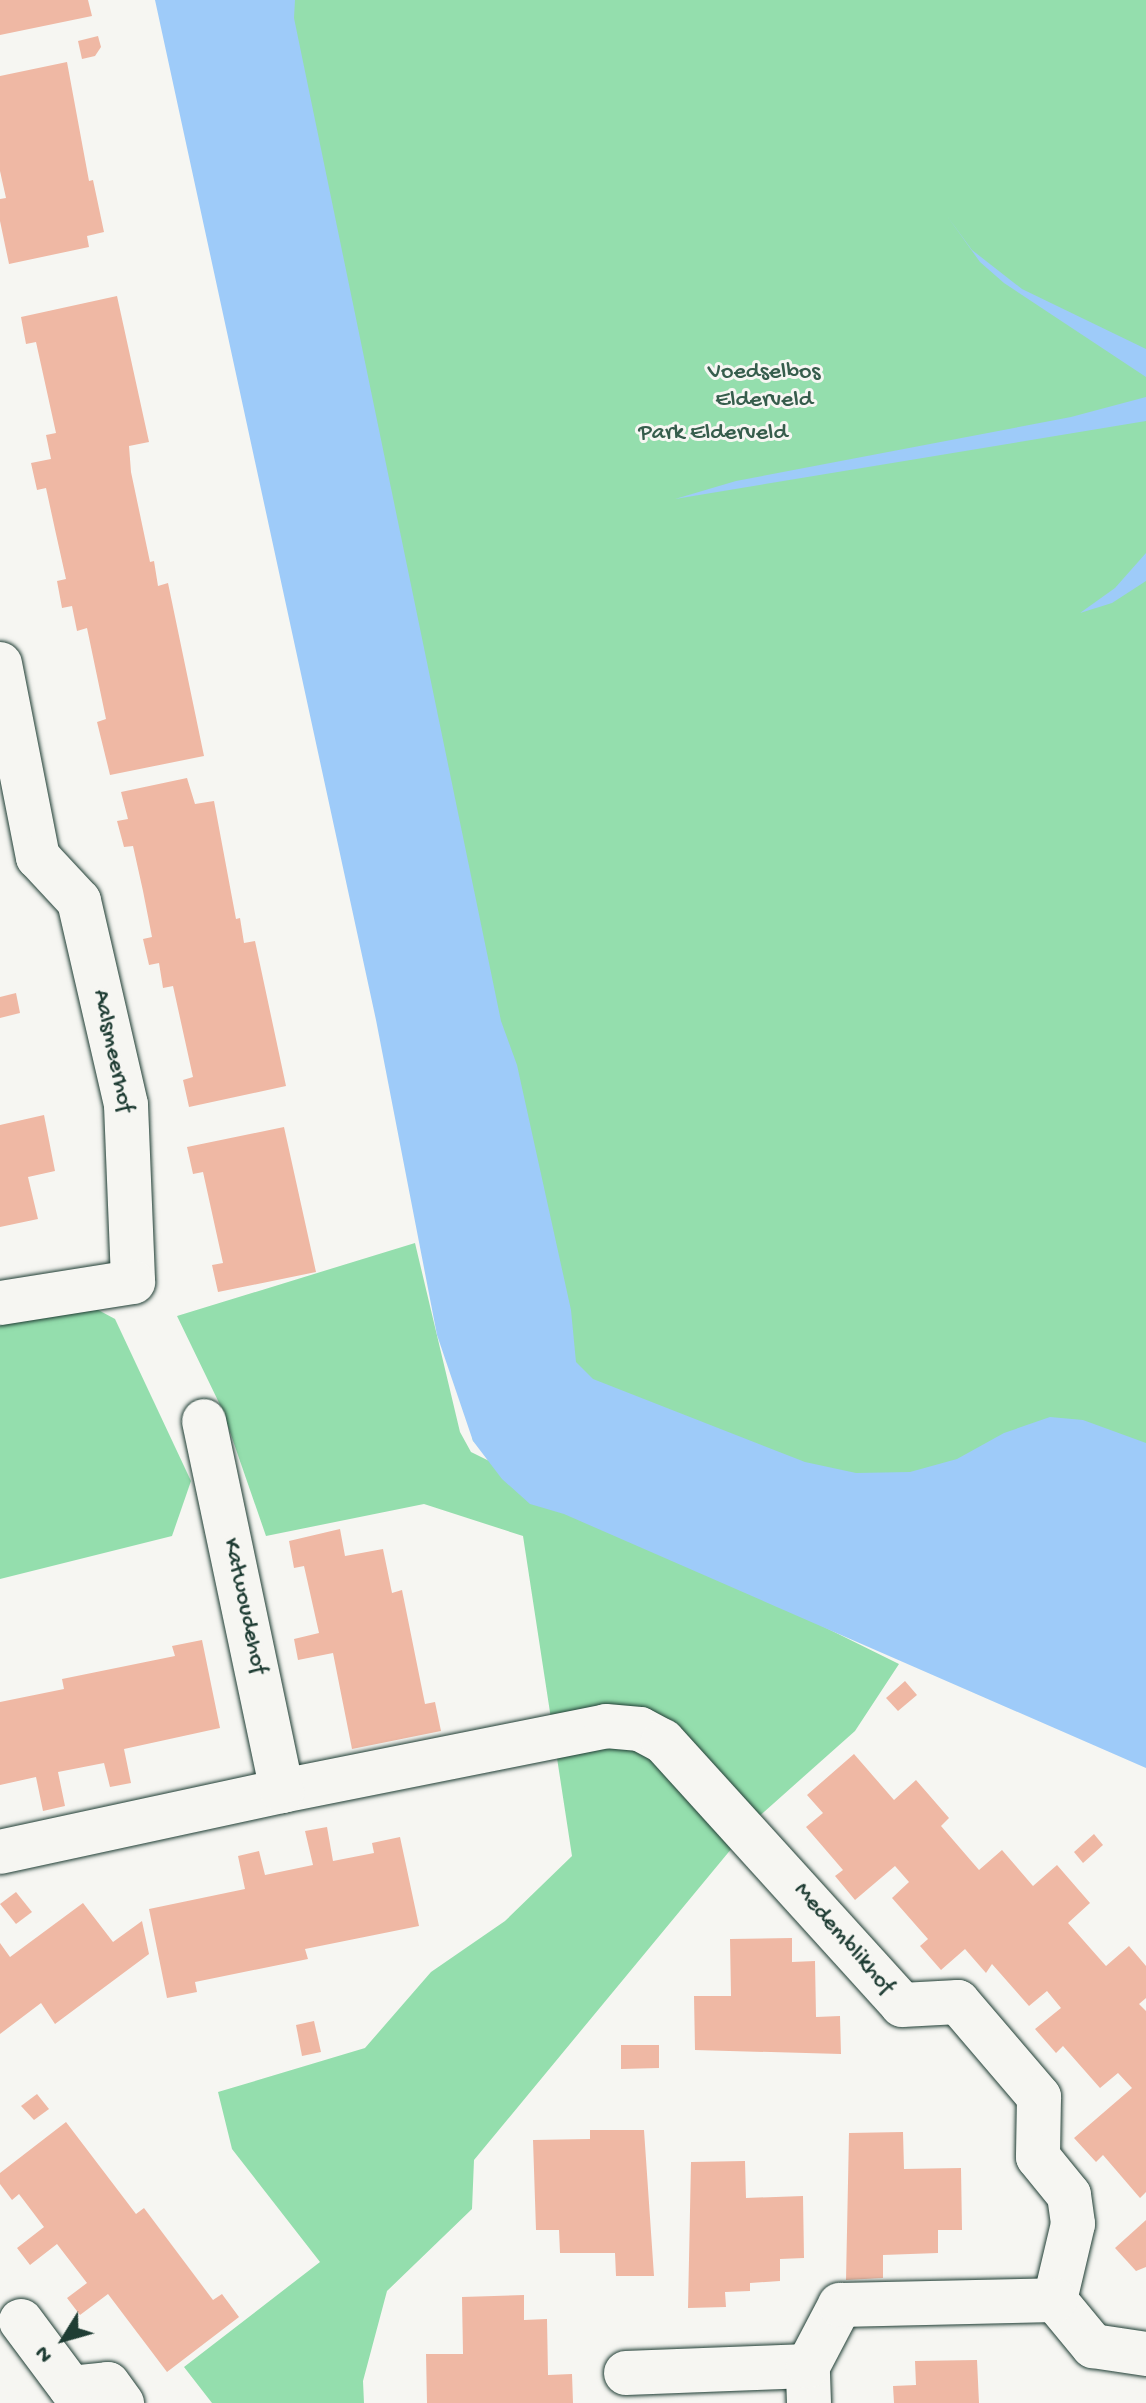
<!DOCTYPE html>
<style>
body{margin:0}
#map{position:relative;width:1146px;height:2403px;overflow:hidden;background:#f6f6f2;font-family:"Gochi Hand",sans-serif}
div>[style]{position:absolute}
.green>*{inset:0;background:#94dead}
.water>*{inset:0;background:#9ecbf9}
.building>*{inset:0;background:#efb8a4}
.roads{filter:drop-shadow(0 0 2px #1f3d34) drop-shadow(0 0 2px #1f3d34)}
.minor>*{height:44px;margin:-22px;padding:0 22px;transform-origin:22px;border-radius:22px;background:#f6f6f2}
span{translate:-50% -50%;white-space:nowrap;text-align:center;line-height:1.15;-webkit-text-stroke:6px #f6f6f2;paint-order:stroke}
.park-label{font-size:24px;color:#365d4c}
.street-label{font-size:24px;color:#1f3d34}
.north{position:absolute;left:24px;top:2299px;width:80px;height:80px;-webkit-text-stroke:6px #f6f6f2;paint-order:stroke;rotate:233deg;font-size:22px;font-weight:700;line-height:32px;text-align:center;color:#1f3d34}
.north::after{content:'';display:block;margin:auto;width:28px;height:36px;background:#1f3d34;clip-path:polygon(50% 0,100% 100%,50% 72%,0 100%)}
</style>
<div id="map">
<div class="green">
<i style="clip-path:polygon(183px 0,1146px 0,1146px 1764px,473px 1441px)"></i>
<i style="clip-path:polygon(415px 1243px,460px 1432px,471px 1452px,899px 1664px,855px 1731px,756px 1819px,474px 2160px,472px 2209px,387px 2291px,363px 2381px,364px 2403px,212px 2403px,184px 2367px,320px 2262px,232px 2149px,218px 2092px,365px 2048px,431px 1972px,505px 1921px,572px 1856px,523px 1536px,424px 1504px,266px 1536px,222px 1409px,177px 1316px)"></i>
<i style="clip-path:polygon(76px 1298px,115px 1319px,191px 1481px,172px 1536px,0 1579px,0 1312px)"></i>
</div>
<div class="water">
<i style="clip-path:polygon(155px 0,295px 0,294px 18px,501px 1021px,517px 1065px,571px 1310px,576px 1362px,593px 1379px,805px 1462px,856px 1473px,910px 1472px,957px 1459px,1004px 1433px,1050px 1417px,1083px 1420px,1146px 1443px,1146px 1768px,564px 1514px,530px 1504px,502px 1479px,473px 1441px,437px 1335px,376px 1020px)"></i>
<i style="clip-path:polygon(947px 216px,972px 250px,1022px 289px,1146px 349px,1146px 377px,1004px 283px,980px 262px)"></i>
<i style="clip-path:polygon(1146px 397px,1146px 421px,675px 499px,736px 481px,1071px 417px)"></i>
<i style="clip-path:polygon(1146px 553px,1146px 581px,1112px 603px,1080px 613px,1115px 588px)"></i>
</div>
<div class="building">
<i style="clip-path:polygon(0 0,88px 0,92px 16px,0 35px)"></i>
<i style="clip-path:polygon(98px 36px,101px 47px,95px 56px,82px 59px,78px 41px)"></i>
<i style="clip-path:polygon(67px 62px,89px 181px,93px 180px,104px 232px,87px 236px,89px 247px,9px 264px,0 221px,0 199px,6px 198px,0 171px,0 76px)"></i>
<i style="clip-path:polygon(117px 296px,149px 442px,129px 446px,131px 472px,150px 562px,154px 561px,158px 586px,168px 583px,204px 756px,110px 775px,97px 722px,106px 719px,87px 628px,77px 631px,72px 606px,62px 608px,57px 581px,66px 579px,56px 534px,46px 488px,37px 490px,31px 463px,51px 459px,46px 435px,56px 433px,36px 342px,26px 344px,21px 317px)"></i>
<i style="clip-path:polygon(187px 778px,195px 804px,214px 801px,236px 919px,240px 918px,244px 943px,255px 941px,286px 1086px,189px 1107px,183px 1080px,193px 1077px,173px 986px,163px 988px,159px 963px,149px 965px,143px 939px,152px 937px,143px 891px,133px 846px,124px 847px,117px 821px,128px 819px,121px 792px)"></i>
<i style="clip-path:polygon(16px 993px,20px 1013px,0 1018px,0 997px)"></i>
<i style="clip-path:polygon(44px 1115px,55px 1171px,28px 1177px,38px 1219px,0 1227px,0 1125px)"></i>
<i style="clip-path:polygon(284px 1127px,316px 1272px,218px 1292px,212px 1265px,223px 1263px,203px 1172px,193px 1174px,187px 1147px)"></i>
<i style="clip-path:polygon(340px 1529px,345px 1556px,383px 1549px,392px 1593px,402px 1590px,425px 1704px,435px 1702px,441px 1731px,352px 1749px,333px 1653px,298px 1660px,294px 1639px,319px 1633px,304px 1566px,294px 1568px,289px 1541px)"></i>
<i style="clip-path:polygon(202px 1640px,220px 1728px,124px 1749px,131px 1783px,110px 1787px,104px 1763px,58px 1772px,65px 1806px,43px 1811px,36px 1777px,0 1785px,0 1702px,64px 1689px,62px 1679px,175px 1656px,172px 1646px)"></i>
<i style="clip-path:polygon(905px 1681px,917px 1695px,898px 1711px,886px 1698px)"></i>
<i style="clip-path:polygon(854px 1754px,894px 1800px,916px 1780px,949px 1818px,941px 1826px,979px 1870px,1002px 1850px,1033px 1886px,1057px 1865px,1090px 1903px,1068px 1923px,1106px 1966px,1129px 1946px,1146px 1966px,1146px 1998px,1139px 2004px,1146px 2011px,1146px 2192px,1140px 2198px,1103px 2155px,1096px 2162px,1074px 2138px,1132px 2088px,1118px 2073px,1100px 2088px,1063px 2046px,1056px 2053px,1035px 2029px,1061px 2008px,1047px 1991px,1029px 2006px,992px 1964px,986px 1973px,965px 1949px,941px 1970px,920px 1946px,928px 1939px,892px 1898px,909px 1882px,895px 1866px,855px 1900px,835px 1876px,843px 1870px,806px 1827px,823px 1813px,807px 1795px)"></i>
<i style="clip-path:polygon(327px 1827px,333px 1861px,374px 1853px,372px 1843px,400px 1837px,419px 1926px,305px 1949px,308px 1959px,195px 1982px,197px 1992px,167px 1998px,149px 1909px,245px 1889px,238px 1856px,259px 1851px,265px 1875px,313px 1865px,305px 1831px)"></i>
<i style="clip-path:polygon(1094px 1834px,1103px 1845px,1083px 1863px,1074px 1852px)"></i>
<i style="clip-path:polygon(16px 1892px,32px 1912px,16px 1924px,0 1904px)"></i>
<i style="clip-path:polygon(83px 1903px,113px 1942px,142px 1921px,149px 1954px,55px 2024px,41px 2003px,0 2034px,0 1943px,10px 1957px)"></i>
<i style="clip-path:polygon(792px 1938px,792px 1962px,815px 1961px,816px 2017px,840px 2016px,841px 2054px,695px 2050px,694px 1996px,731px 1996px,730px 1939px)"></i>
<i style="clip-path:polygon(314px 2021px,321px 2052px,302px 2056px,296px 2025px)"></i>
<i style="clip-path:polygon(621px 2045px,659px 2045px,659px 2068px,621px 2069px)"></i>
<i style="clip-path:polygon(37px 2094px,49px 2109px,34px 2120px,21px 2106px)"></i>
<i style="clip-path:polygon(66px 2122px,136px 2214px,144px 2208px,213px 2300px,222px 2294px,239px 2317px,167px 2372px,108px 2294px,80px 2315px,67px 2298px,87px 2283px,57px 2244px,30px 2265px,17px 2248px,44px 2227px,19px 2194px,12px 2200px,0 2184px,0 2173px)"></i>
<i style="clip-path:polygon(590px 2130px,644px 2130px,654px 2276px,616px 2276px,615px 2253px,560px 2253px,559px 2230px,536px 2230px,533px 2140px,590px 2139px)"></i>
<i style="clip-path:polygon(903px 2132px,904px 2169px,961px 2168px,962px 2230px,938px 2230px,938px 2253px,883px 2255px,883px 2278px,846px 2280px,849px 2133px)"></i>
<i style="clip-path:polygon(745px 2161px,746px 2198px,803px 2196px,804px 2258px,780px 2259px,780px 2281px,750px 2283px,750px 2291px,725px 2292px,726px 2307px,688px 2308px,691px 2162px)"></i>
<i style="clip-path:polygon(1146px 2220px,1146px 2267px,1136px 2271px,1115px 2248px)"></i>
<i style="clip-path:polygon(524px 2295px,524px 2320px,547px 2319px,548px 2375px,572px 2374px,573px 2403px,427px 2403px,426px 2354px,463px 2354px,462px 2297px)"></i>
<i style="clip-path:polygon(977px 2360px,979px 2403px,894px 2403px,893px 2386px,916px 2385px,915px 2361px)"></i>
</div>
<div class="roads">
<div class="minor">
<i style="left:0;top:664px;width:197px;rotate:78.9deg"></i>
<i style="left:38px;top:857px;width:60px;rotate:47deg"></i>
<i style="left:79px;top:901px;width:209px;rotate:77deg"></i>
<i style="left:126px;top:1105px;width:177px;rotate:87.7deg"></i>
<i style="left:133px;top:1282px;width:135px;rotate:171deg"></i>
<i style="left:282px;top:1791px;width:330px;rotate:-11.3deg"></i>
<i style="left:606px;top:1726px;width:34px;rotate:5deg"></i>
<i style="left:640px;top:1729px;width:26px;rotate:28deg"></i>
<i style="left:663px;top:1741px;width:356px;rotate:47.8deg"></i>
<i style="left:902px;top:2005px;width:56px;rotate:-3.1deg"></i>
<i style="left:958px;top:2002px;width:125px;rotate:49.5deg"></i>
<i style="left:1039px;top:2097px;width:60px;rotate:91deg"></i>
<i style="left:1038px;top:2157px;width:49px;rotate:50.8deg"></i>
<i style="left:1069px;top:2195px;width:29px;rotate:82deg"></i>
<i style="left:1073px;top:2224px;width:78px;rotate:103.3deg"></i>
<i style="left:1055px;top:2300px;width:60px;rotate:50.4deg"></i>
<i style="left:1093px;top:2346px;width:54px;rotate:8.6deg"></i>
<i style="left:0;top:1852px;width:289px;rotate:-12.2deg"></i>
<i style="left:282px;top:1791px;width:378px;rotate:-101.9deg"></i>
<i style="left:21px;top:2321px;width:84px;rotate:53.3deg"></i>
<i style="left:71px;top:2388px;width:37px;rotate:-6deg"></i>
<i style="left:108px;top:2384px;width:24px;rotate:54deg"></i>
<i style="left:626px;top:2373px;width:182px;rotate:-2.2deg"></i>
<i style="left:809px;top:2403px;width:37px;rotate:-92deg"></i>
<i style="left:808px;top:2366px;width:69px;rotate:-62.3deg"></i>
<i style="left:840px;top:2305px;width:215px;rotate:-1.3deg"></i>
</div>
</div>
<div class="park-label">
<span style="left:764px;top:387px">Voedselbos<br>Elderveld</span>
<span style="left:713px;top:434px">Park Elderveld</span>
</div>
<div class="street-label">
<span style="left:112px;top:1051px;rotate:78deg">Aalsmeerhof</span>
<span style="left:244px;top:1606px;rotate:78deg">Katwoudehof</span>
<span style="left:843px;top:1939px;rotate:49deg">Medemblikhof</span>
</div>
<div class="north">N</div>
</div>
